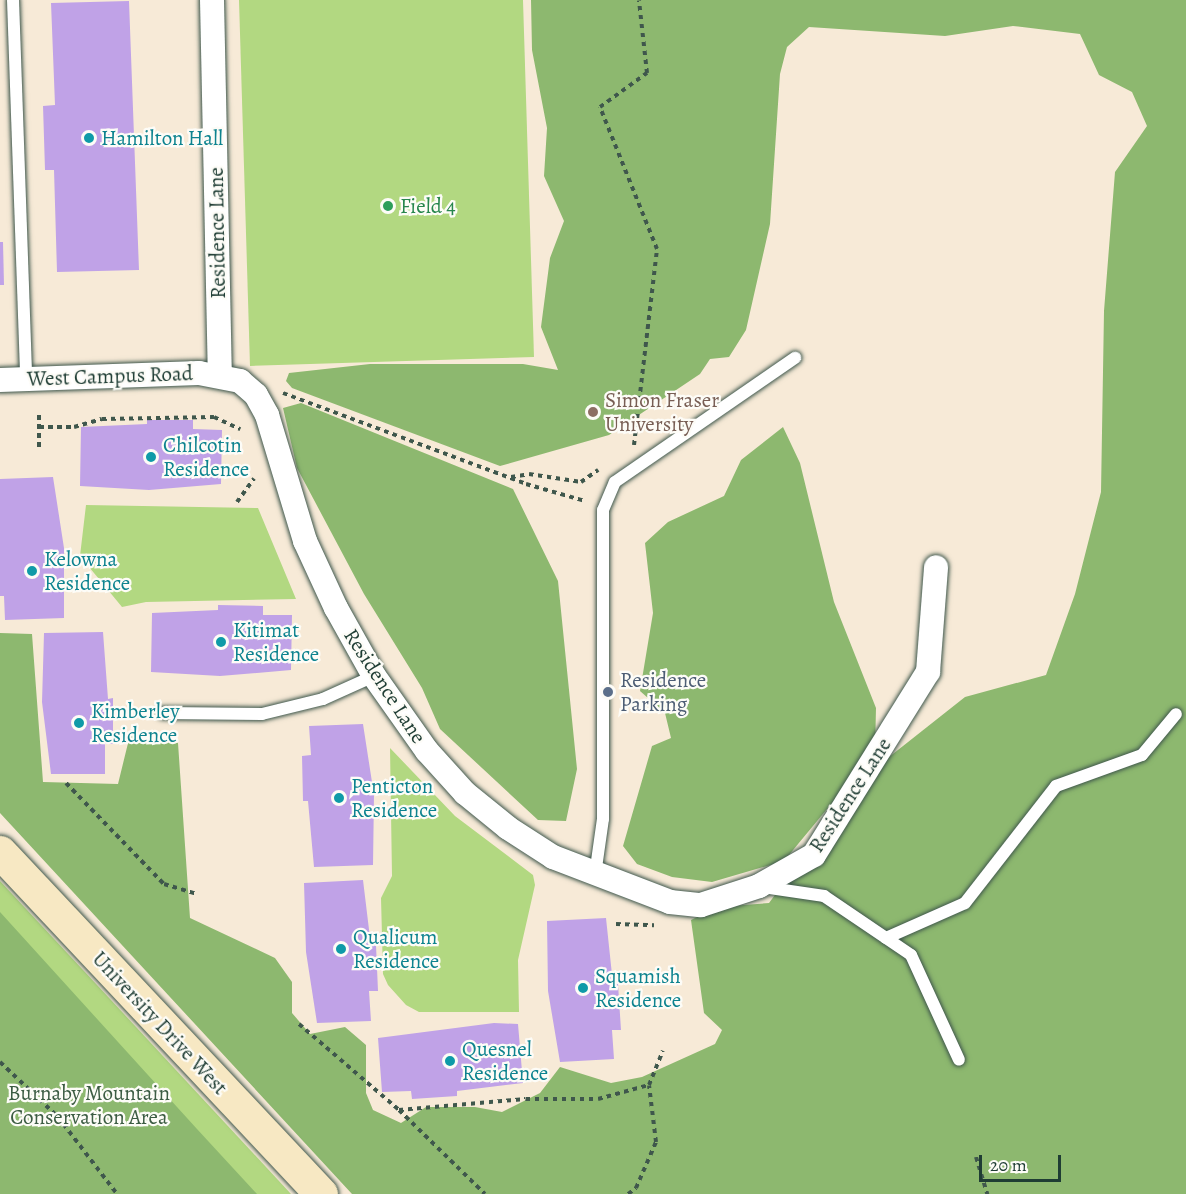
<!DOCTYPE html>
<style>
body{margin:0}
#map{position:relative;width:1186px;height:1194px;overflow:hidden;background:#f7ead7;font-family:Alegreya,serif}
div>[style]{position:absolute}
.green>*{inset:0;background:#b2d881}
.forest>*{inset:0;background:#8db86f}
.building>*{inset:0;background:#c0a2e7}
.path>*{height:4px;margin-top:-2px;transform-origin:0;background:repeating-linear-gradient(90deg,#3f574c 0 4.5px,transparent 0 9px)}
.roads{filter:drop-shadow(0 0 2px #3f574c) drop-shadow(0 0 2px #3f574c)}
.lane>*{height:12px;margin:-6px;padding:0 6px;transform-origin:6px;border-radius:6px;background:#fff}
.street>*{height:24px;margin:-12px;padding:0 12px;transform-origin:12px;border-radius:12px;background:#fff}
.secondary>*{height:33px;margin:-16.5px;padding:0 16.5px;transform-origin:16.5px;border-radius:16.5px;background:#f7e8c3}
.dots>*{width:16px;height:16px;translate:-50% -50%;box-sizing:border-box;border:3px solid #fdfcf7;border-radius:50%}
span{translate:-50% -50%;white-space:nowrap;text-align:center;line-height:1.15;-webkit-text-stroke:4.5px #fdfcf7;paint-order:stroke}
.culture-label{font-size:21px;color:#0d838f}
.left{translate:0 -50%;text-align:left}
.leisure-label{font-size:21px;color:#27864d}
.street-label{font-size:21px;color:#1f3d34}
.education-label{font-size:21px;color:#785e54}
.service-label{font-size:21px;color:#4e5e75}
.park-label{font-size:21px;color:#3c5c43}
.scale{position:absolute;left:979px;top:1155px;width:82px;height:27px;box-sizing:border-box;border:3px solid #1f3d34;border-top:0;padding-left:8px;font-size:18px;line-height:21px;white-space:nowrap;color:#1f3d34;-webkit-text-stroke:4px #fdfcf7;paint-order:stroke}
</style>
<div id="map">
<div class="green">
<i style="clip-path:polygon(239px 0,523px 0,534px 357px,250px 366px)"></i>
<i style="clip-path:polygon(86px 505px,258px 508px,296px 599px,146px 602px,122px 607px,80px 556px)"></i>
<i style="clip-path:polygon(390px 748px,455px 816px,533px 875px,535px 885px,518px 960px,519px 1012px,419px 1012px,406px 1005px,388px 985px,383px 974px,381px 898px,392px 876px)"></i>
<i style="clip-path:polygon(0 881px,98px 986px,291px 1194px,0 1194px)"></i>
</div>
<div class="forest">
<i style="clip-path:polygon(531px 0,1186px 0,1186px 1194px,352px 1194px,0 813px,0 633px,32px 634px,43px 782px,118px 784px,130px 735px,178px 743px,190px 918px,275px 958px,292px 982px,292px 1013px,310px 1034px,345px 1027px,366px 1045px,366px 1093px,373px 1110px,401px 1123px,426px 1107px,475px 1107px,502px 1112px,540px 1093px,560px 1067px,611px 1083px,642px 1077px,715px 1044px,722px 1030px,704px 1013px,691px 920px,717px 907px,769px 903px,860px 780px,965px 697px,1046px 675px,1075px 594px,1101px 492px,1104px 311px,1115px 172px,1147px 126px,1132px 92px,1099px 75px,1080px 34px,1013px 26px,945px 36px,809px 27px,787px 47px,780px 74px,770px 224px,746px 330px,729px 357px,710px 359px,700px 374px,609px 435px,500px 466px,292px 388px,286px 381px,289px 373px,370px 364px,523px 364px,558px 370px,541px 327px,550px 258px,564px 221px,544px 176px,547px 128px,532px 50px)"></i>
<i style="clip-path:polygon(301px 403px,513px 489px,558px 581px,577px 769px,566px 821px,538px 820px,440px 729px,422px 688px,364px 594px,297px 468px,283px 408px)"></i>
<i style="clip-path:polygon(783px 427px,800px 463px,834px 602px,876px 708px,875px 751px,784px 861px,712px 882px,672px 877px,637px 864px,623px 846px,652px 746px,671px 738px,665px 713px,640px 691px,653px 613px,645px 543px,668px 522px,724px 496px,741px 460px)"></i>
<i style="clip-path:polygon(0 912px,197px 1129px,257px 1194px,0 1194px)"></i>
</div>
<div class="building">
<i style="clip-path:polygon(129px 1px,139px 270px,57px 272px,54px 170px,45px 170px,43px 106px,55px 105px,51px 3px)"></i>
<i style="clip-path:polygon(0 242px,3px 242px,4px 285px,0 285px)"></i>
<i style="clip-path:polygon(147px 420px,193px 420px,193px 429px,222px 430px,221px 484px,149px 490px,80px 486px,81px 427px,147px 424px)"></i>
<i style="clip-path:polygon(53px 477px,64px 548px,64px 618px,5px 620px,4px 596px,0 596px,0 479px)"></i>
<i style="clip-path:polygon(218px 605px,263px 606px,263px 615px,292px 615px,291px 670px,220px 676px,151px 672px,152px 613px,218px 610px)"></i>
<i style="clip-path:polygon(103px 632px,108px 699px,113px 698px,113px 744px,105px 744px,105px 774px,51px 774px,42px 702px,44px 633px)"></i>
<i style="clip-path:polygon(363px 724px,374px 795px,373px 865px,314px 867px,308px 801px,303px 801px,302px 756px,311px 755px,309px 726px)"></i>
<i style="clip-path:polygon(363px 880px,371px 946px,376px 945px,378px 991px,369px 991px,371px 1021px,317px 1023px,306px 952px,304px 883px)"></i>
<i style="clip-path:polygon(606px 918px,613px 984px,618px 984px,621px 1030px,612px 1030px,614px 1059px,560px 1062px,548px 991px,547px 921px)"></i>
<i style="clip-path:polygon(494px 1023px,518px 1024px,523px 1083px,457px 1091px,457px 1096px,412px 1099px,411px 1091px,382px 1092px,378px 1038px)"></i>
</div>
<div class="path">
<i style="left:283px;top:393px;width:259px;rotate:20.5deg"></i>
<i style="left:526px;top:484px;width:61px;rotate:16.1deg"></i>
<i style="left:39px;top:415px;width:32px;rotate:90deg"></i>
<i style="left:39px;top:427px;width:35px"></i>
<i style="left:74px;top:427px;width:29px;rotate:-16deg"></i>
<i style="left:102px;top:419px;width:112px;rotate:-1deg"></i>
<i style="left:214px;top:417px;width:29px;rotate:25deg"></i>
<i style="left:634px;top:445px;width:197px;rotate:-83.3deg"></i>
<i style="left:657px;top:249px;width:153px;rotate:-111.9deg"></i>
<i style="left:600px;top:107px;width:58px;rotate:-35.9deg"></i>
<i style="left:647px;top:73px;width:73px;rotate:-96.3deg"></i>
<i style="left:511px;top:477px;width:18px;rotate:-9deg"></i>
<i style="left:529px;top:474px;width:53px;rotate:8.7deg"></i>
<i style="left:581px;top:482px;width:21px;rotate:-35deg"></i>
<i style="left:237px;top:502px;width:29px;rotate:-54deg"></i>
<i style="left:66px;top:783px;width:141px;rotate:45.9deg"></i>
<i style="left:164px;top:884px;width:34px;rotate:17deg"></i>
<i style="left:616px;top:924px;width:38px;rotate:2deg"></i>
<i style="left:299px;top:1024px;width:132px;rotate:40.7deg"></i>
<i style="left:399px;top:1110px;width:120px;rotate:44.3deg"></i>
<i style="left:0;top:1062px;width:80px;rotate:43.5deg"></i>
<i style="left:58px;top:1117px;width:97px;rotate:52.5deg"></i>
<i style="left:399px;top:1110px;width:127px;rotate:-5deg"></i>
<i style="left:526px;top:1099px;width:72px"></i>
<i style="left:598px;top:1099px;width:53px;rotate:-15.4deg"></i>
<i style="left:649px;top:1085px;width:37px;rotate:-68deg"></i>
<i style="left:976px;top:1157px;width:39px;rotate:73deg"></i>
<i style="left:628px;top:1194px;width:10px;rotate:-37deg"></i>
<i style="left:636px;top:1188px;width:50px;rotate:-66.5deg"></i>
<i style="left:656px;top:1142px;width:57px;rotate:-97deg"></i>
</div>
<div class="roads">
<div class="lane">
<i style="left:13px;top:0;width:380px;rotate:88deg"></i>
<i style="left:163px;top:713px;width:99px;rotate:0.6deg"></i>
<i style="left:262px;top:714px;width:63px;rotate:-13.8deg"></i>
<i style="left:323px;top:699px;width:56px;rotate:-24.3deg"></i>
<i style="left:595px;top:875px;width:57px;rotate:-81.9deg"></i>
<i style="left:603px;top:819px;width:309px;rotate:-90deg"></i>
<i style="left:603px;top:510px;width:30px;rotate:-67deg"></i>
<i style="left:615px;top:482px;width:219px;rotate:-34.6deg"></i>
<i style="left:763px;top:887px;width:62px;rotate:8.4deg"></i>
<i style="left:824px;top:896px;width:105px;rotate:34.1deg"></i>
<i style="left:911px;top:955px;width:115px;rotate:65.4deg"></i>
<i style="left:886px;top:938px;width:86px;rotate:-23.9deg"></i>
<i style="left:965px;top:903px;width:148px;rotate:-52.1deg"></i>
<i style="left:1056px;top:786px;width:91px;rotate:-19.8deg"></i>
<i style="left:1142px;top:755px;width:53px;rotate:-50.3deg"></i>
</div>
<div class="street">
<i style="left:212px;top:0;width:374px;rotate:88.8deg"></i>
<i style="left:0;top:380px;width:199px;rotate:-2deg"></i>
<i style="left:199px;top:373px;width:42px;rotate:11deg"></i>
<i style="left:240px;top:381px;width:21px;rotate:41deg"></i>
<i style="left:256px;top:395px;width:23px;rotate:61deg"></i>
<i style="left:267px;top:415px;width:132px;rotate:73.2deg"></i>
<i style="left:305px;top:541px;width:74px;rotate:65.2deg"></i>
<i style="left:336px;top:608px;width:78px;rotate:60.8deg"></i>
<i style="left:374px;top:676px;width:92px;rotate:54.8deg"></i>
<i style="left:427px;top:751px;width:57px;rotate:47.9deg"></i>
<i style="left:465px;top:793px;width:55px;rotate:39.1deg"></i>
<i style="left:508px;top:828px;width:54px;rotate:32.8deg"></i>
<i style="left:553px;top:857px;width:125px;rotate:21deg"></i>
<i style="left:670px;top:902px;width:31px;rotate:6deg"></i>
<i style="left:701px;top:905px;width:61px;rotate:-18.1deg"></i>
<i style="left:759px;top:886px;width:63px;rotate:-29.4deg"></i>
<i style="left:814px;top:855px;width:216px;rotate:-58.1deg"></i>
<i style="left:928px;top:672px;width:105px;rotate:-85.6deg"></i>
</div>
<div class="secondary">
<i style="left:0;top:852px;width:469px;rotate:46.8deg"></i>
</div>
</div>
<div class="dots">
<i style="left:89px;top:138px;background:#0f9aa8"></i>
<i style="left:388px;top:206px;background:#2e9e5b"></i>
<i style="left:593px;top:412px;background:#8d6e63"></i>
<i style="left:151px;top:457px;background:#0f9aa8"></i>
<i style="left:32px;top:571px;background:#0f9aa8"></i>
<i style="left:221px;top:642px;background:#0f9aa8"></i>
<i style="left:608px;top:692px;background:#5c6f8a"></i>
<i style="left:79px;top:723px;background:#0f9aa8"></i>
<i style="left:339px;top:798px;background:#0f9aa8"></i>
<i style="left:341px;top:949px;background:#0f9aa8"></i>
<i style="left:583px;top:988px;background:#0f9aa8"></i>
<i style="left:450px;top:1061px;background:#0f9aa8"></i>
</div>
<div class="culture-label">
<span class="left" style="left:101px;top:138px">Hamilton Hall</span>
<span class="left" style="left:163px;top:457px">Chilcotin<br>Residence</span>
<span class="left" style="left:44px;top:571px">Kelowna<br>Residence</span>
<span class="left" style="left:233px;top:642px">Kitimat<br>Residence</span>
<span class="left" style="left:91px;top:723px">Kimberley<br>Residence</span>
<span class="left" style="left:351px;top:798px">Penticton<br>Residence</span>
<span class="left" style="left:353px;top:949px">Qualicum<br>Residence</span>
<span class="left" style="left:595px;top:988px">Squamish<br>Residence</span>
<span class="left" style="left:462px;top:1061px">Quesnel<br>Residence</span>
</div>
<div class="leisure-label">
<span class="left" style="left:400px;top:206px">Field 4</span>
</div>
<div class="street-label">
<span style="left:217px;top:233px;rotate:-91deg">Residence Lane</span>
<span style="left:110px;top:376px;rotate:-2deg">West Campus Road</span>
<span style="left:385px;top:686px;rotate:57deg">Residence Lane</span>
<span style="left:850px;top:795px;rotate:-57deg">Residence Lane</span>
<span style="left:160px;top:1023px;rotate:47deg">University Drive West</span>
</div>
<div class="education-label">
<span class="left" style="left:605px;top:412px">Simon Fraser<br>University</span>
</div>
<div class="service-label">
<span class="left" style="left:620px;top:692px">Residence<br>Parking</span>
</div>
<div class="park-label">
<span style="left:89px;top:1105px">Burnaby Mountain<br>Conservation Area</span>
</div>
<div class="scale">20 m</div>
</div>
